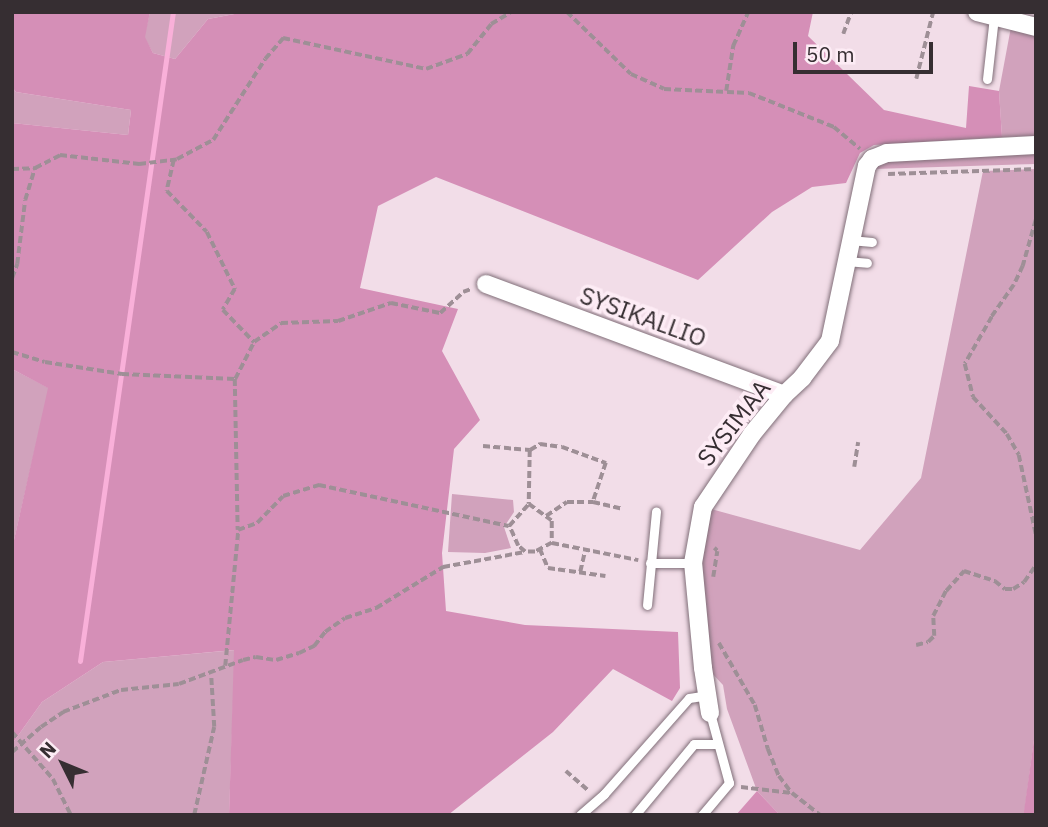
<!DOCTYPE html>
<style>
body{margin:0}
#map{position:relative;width:1048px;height:827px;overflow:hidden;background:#f2dde8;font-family:"IBM Plex Sans",sans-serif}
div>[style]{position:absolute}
.green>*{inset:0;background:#d1a2bc}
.forest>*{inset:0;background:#d58fb7}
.stream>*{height:5px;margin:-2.5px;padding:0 2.5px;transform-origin:2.5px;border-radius:2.5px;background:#f9b0d9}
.path>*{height:3.5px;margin-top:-1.75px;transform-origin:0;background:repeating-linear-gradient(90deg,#9e8f96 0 7px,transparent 0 10.5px)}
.roads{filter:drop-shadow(0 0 2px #816f79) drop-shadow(0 0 2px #816f79)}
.lane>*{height:9px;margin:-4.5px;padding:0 4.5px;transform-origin:4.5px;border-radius:4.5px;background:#fff}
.street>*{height:18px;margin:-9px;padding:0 9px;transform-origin:9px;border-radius:9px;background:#fff}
span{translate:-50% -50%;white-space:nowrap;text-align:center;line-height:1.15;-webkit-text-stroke:7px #fdecf5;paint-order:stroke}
.street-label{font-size:24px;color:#362e32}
.frame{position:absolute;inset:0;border:14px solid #362e32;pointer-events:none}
.north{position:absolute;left:28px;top:729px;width:70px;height:70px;-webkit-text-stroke:5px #fdecf5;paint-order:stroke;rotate:313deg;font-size:19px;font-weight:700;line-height:28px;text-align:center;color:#362e32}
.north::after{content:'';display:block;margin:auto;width:24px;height:32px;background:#362e32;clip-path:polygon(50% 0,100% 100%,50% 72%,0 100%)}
.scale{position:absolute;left:793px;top:42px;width:140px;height:32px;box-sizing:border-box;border:4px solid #362e32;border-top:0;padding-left:9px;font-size:21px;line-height:24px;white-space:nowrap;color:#362e32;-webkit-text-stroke:5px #fdecf5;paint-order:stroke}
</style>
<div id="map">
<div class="green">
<i style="clip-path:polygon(150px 12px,245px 12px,208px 19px,175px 59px,153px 53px,144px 37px)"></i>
<i style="clip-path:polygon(1011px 27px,1036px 34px,1036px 136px,1002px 137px,999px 91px)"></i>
<i style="clip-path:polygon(12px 87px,16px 92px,131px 110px,128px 135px,12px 123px)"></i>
<i style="clip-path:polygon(1036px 153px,1036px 164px,874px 169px,883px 161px)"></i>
<i style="clip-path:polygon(1036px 169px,1036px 725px,1024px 815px,780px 815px,757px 791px,727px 709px,723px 685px,707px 668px,699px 563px,711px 509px,860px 550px,921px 478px,983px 171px)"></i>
<i style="clip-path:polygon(12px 369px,49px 388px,12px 549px)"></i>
<i style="clip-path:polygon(452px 494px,513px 500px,514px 512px,504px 527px,511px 548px,485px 553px,448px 552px)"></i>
<i style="clip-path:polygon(235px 650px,229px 815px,12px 815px,12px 744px,42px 702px,103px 662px)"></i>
</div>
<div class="forest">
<i style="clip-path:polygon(12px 12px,150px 12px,145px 37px,153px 53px,175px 59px,208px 19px,245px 12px,813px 12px,808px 36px,884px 110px,966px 128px,969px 86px,999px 91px,1002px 137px,874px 145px,860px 153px,846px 183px,812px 187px,772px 212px,698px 280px,436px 177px,378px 206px,360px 288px,458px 309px,442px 351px,480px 420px,454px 449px,442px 553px,446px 611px,525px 625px,678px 632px,680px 688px,672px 701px,613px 669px,553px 732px,448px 815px,229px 815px,234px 650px,103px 662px,42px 702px,12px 744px,12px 549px,48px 388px,12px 369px,12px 123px,128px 135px,131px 110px,16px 92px,12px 87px)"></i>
<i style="clip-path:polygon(1036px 725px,1036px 815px,1024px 815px,1024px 811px)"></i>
<i style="clip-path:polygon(757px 791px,780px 815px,736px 815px)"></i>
</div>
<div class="stream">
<i style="left:80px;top:661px;width:656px;rotate:-81.85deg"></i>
</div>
<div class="path">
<i style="left:567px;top:12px;width:89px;rotate:44.1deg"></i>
<i style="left:631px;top:74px;width:36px;rotate:24deg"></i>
<i style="left:664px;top:89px;width:85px;rotate:2.7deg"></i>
<i style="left:749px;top:93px;width:92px;rotate:21.8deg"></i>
<i style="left:834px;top:127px;width:34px;rotate:40deg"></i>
<i style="left:843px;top:34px;width:23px;rotate:-70deg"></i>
<i style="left:916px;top:79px;width:69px;rotate:-75.8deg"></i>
<i style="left:726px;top:91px;width:46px;rotate:-81.2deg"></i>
<i style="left:733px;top:46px;width:37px;rotate:-66deg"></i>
<i style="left:174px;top:160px;width:32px;rotate:103deg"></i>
<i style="left:167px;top:191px;width:57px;rotate:45.7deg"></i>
<i style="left:207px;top:232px;width:64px;rotate:63.8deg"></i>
<i style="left:235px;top:289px;width:24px;rotate:120deg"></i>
<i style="left:223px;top:310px;width:45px;rotate:45.9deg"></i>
<i style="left:12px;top:169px;width:23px;rotate:-2deg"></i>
<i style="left:888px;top:174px;width:148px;rotate:-1.9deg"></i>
<i style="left:1036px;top:220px;width:48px;rotate:105.8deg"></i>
<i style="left:1023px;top:266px;width:21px;rotate:115deg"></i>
<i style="left:1014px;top:285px;width:39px;rotate:125deg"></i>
<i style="left:992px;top:317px;width:54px;rotate:119.9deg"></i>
<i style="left:965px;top:364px;width:34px;rotate:76deg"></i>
<i style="left:973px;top:397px;width:50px;rotate:47.4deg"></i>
<i style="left:1007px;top:434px;width:24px;rotate:60deg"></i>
<i style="left:1019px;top:455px;width:81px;rotate:77.9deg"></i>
<i style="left:12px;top:278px;width:15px;rotate:-70deg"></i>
<i style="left:17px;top:264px;width:64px;rotate:-82.9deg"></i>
<i style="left:25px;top:200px;width:34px;rotate:-73deg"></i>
<i style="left:35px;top:168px;width:28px;rotate:-27deg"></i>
<i style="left:60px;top:155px;width:80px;rotate:6.5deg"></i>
<i style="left:139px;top:164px;width:38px;rotate:-7deg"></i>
<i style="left:177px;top:159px;width:41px;rotate:-27.8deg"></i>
<i style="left:213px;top:140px;width:96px;rotate:-57.3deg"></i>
<i style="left:265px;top:59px;width:28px;rotate:-49deg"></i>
<i style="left:283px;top:38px;width:146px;rotate:12.2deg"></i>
<i style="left:426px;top:69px;width:44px;rotate:-20.1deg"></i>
<i style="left:467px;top:54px;width:38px;rotate:-51deg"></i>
<i style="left:491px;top:24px;width:23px;rotate:-31deg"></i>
<i style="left:12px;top:352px;width:34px;rotate:17deg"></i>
<i style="left:45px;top:362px;width:78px;rotate:8.9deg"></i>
<i style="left:122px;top:374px;width:113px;rotate:2.5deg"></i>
<i style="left:235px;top:379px;width:151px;rotate:88.9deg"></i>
<i style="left:235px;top:379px;width:42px;rotate:-62.8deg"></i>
<i style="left:254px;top:342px;width:33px;rotate:-35deg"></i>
<i style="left:281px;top:323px;width:57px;rotate:-2deg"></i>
<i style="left:338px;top:321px;width:56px;rotate:-18.8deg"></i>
<i style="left:391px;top:303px;width:50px;rotate:11.5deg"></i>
<i style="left:440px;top:313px;width:31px;rotate:-42deg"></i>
<i style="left:463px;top:292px;width:9px;rotate:-21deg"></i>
<i style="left:483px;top:446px;width:47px;rotate:4.9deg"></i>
<i style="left:530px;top:450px;width:54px;rotate:91.1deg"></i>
<i style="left:530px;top:450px;width:12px;rotate:-31deg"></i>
<i style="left:540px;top:444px;width:22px;rotate:8deg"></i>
<i style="left:562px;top:447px;width:47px;rotate:20deg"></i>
<i style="left:606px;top:463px;width:41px;rotate:108.4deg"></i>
<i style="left:854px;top:467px;width:25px;rotate:-81deg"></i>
<i style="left:546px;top:516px;width:25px;rotate:-34deg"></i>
<i style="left:567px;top:502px;width:26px"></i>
<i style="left:593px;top:502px;width:31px;rotate:13deg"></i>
<i style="left:552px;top:543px;width:19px;rotate:152deg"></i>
<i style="left:535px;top:552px;width:10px;rotate:180deg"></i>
<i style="left:525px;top:552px;width:9px;rotate:-139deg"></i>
<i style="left:518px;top:546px;width:22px;rotate:-114deg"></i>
<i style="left:509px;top:526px;width:30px;rotate:-48deg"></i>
<i style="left:529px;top:504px;width:29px;rotate:36deg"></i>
<i style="left:552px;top:521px;width:22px;rotate:90deg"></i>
<i style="left:552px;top:543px;width:88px;rotate:11.2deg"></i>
<i style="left:540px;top:549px;width:21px;rotate:67deg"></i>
<i style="left:548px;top:568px;width:58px;rotate:8deg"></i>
<i style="left:580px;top:572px;width:23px;rotate:-77deg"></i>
<i style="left:713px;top:577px;width:26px;rotate:-81deg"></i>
<i style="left:717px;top:551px;width:4px;rotate:-135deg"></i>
<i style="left:719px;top:643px;width:72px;rotate:59.9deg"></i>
<i style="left:755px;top:705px;width:46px;rotate:73.5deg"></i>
<i style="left:768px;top:749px;width:29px;rotate:68deg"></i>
<i style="left:779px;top:776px;width:21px;rotate:53deg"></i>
<i style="left:792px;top:793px;width:36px;rotate:38deg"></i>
<i style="left:916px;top:645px;width:12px;rotate:-14deg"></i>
<i style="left:928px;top:642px;width:8px;rotate:-45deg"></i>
<i style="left:934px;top:636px;width:20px;rotate:-93deg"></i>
<i style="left:933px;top:616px;width:28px;rotate:-63deg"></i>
<i style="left:946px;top:591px;width:27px;rotate:-48deg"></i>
<i style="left:964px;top:571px;width:33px;rotate:18deg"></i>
<i style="left:995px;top:581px;width:13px;rotate:39deg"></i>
<i style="left:1005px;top:589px;width:8px"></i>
<i style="left:1013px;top:589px;width:13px;rotate:-32deg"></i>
<i style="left:1024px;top:582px;width:21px;rotate:-55deg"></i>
<i style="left:225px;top:666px;width:137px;rotate:-84.5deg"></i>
<i style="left:238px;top:530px;width:20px;rotate:-20deg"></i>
<i style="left:257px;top:523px;width:37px;rotate:-46deg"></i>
<i style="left:283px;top:496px;width:38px;rotate:-17deg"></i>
<i style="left:319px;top:485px;width:194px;rotate:12.2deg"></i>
<i style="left:12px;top:732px;width:62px;rotate:48.9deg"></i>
<i style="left:53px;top:779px;width:40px;rotate:63.4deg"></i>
<i style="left:12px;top:752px;width:38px;rotate:-41deg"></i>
<i style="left:41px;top:727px;width:27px;rotate:-34deg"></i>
<i style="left:63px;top:712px;width:62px;rotate:-20.8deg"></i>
<i style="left:121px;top:690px;width:58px;rotate:-5.9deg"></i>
<i style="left:179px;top:684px;width:68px;rotate:-20.6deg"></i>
<i style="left:243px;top:660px;width:13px;rotate:-13deg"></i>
<i style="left:256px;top:657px;width:20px;rotate:9deg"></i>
<i style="left:276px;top:660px;width:24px;rotate:-17deg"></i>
<i style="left:299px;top:653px;width:17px;rotate:-25deg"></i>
<i style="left:314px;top:646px;width:18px;rotate:-52deg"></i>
<i style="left:325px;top:632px;width:24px;rotate:-35deg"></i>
<i style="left:345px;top:618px;width:33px;rotate:-18deg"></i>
<i style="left:376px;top:608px;width:79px;rotate:-31.5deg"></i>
<i style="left:443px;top:567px;width:83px;rotate:-10.4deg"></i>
<i style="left:566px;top:771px;width:30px;rotate:41deg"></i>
<i style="left:741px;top:787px;width:51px;rotate:6.7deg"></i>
<i style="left:194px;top:815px;width:90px;rotate:-77.2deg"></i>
<i style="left:214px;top:727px;width:51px;rotate:-93.4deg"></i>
</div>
<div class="roads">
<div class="lane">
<i style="left:987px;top:79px;width:62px;rotate:-83.6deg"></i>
<i style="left:850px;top:240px;width:22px;rotate:5deg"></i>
<i style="left:846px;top:261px;width:21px;rotate:5deg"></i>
<i style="left:650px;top:563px;width:43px"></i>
<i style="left:647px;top:605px;width:94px;rotate:-84.5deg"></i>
<i style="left:580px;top:815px;width:32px;rotate:-41deg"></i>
<i style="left:604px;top:794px;width:128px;rotate:-48.5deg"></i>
<i style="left:689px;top:698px;width:18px;rotate:-9deg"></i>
<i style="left:635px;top:815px;width:92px;rotate:-50.3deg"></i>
<i style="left:694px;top:744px;width:23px"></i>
<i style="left:702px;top:815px;width:42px;rotate:-49.8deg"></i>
<i style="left:729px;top:783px;width:73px;rotate:-105.2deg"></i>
</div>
<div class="street">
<i style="left:977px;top:12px;width:61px;rotate:14.3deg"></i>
<i style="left:486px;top:284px;width:318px;rotate:20.4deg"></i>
<i style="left:710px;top:713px;width:46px;rotate:-98.8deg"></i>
<i style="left:703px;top:668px;width:105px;rotate:-95.4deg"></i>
<i style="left:693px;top:563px;width:57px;rotate:-79.9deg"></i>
<i style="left:703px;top:507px;width:88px;rotate:-56.1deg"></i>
<i style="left:752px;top:434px;width:50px;rotate:-50.6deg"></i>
<i style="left:784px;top:395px;width:25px;rotate:-43deg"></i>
<i style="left:802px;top:378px;width:46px;rotate:-52.9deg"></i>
<i style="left:830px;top:341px;width:179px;rotate:-78.1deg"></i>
<i style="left:867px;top:166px;width:9px;rotate:-54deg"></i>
<i style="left:872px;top:159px;width:16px;rotate:-22deg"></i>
<i style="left:887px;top:153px;width:149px;rotate:-3.1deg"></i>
</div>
</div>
<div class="street-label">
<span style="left:643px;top:317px;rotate:20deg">SYSIKALLIO</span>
<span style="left:734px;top:423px;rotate:-52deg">SYSIMAA</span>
</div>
<div class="frame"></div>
<div class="north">N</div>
<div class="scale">50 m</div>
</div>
